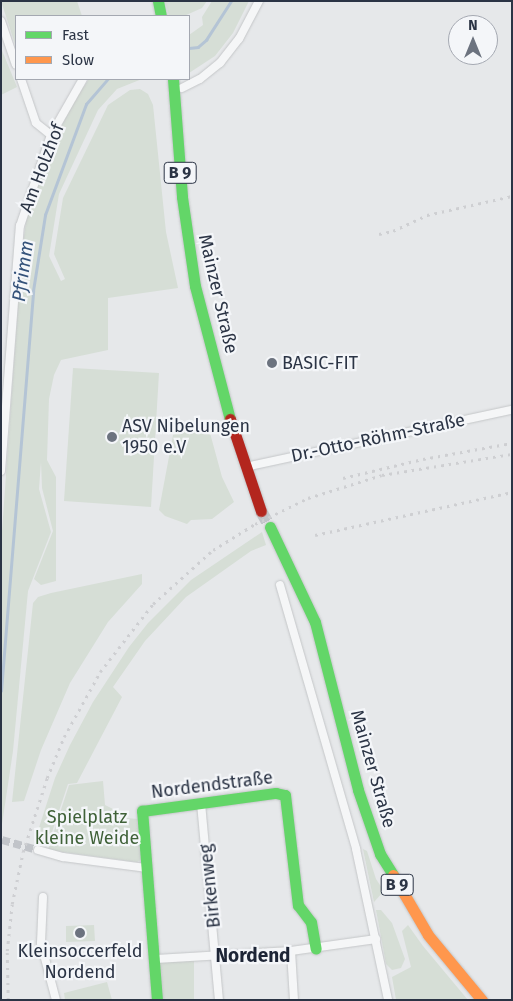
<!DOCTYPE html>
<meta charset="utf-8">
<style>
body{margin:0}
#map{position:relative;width:513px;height:1001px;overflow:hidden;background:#e6e8ea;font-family:"Fira Sans",sans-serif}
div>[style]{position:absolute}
.green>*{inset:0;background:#d6ded6}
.stream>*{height:2.5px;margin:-1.25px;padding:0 1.25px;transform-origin:1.25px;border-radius:1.25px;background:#b4c4d5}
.street-tunnel>*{height:8px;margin-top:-4px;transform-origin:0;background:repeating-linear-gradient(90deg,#c1c4c9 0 8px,transparent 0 12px)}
.primary-tunnel>*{height:12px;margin-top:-6px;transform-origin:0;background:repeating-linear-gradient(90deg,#c1c4c9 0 12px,transparent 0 18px)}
.roads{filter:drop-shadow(0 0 1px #c4c6c8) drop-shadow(0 0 1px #c4c6c8)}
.street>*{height:8px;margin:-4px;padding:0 4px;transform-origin:4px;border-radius:4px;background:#f5f6f7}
.fast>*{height:11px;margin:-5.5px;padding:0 5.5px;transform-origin:5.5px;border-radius:5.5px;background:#63d668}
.slow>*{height:11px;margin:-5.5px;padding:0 5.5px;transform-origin:5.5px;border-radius:5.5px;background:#ff974d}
.jam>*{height:11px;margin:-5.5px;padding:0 5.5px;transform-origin:5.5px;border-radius:5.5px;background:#b3261e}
.rail>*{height:2.5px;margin-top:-1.25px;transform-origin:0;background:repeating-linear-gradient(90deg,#cecfd2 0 2.5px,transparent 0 7.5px)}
.dots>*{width:14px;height:14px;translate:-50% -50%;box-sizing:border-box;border:2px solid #f4f6f9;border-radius:50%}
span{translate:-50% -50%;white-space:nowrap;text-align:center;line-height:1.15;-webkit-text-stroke:4.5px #f4f6f9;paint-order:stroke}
.shield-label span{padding:1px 4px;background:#f4f6f9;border:1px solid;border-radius:4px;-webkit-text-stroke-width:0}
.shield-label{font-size:16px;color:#2b3445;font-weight:700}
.street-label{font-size:18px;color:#2b3445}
.poi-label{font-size:18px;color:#2b3445}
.left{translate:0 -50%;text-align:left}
.park-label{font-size:18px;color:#3f6138}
.water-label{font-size:19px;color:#34527a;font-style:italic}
.neighbourhood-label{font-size:19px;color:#1d2536;font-weight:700}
.frame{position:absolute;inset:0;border:2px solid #2b3445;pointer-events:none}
.legend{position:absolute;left:15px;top:15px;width:175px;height:65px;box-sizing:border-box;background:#f4f6f9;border:1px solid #a4a8b1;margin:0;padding:6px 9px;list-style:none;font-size:15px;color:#2b3445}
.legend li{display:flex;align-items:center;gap:10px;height:25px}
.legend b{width:25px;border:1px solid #a4a8b1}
.north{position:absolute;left:448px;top:15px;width:50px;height:50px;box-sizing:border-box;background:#f4f6f9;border:1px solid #a4a8b1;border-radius:50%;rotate:0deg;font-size:14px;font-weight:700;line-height:20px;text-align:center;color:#2b3445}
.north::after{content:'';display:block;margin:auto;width:18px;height:22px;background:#6c737f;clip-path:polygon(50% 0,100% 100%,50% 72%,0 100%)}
</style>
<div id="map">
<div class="green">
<i style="clip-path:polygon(1px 1px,77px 1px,82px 16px,16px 16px,16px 47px)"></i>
<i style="clip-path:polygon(165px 1px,207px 1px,202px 8px,184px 16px,169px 16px)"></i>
<i style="clip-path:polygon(212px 1px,249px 1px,233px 33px,215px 56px,189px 73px,189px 35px,203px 25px,202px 17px)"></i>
<i style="clip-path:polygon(1px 48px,17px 87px,1px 95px)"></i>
<i style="clip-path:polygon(89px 79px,142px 79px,117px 89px,98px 110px,59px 194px,49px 256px,61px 281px,65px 279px,54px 254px,63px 198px,108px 105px,130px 90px,140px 89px,148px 94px,153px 105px,166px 232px,178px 288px,108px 298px,108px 350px,61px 360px,54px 375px,49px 399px,47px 460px,56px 477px,56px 581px,41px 585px,34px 579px,53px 531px,42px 488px,41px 462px,39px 489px,51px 532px,28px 591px,13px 751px,1px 831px,1px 545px,22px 251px,27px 214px,42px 168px,72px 104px)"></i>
<i style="clip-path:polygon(73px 368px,159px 373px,151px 507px,64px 501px)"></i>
<i style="clip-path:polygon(174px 430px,210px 433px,222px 477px,234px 502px,212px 519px,191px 520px,187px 524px,165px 516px,159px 510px)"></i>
<i style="clip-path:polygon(262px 532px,266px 545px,251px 551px,186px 597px,145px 641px,113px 687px,122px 697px,77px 783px,68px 784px,47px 847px,34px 843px,55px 778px,70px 745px,93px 702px,129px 647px,148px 623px,191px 580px)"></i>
<i style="clip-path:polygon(142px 574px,142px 584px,108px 622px,70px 683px,41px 750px,24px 801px,12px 802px,33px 603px,38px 597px,51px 593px)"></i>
<i style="clip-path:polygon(103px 781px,105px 805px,113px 809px,114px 817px,138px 819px,141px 860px,137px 862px,48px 850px,69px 785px)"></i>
<i style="clip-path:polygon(363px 849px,367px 851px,376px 879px,384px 891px,374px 902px)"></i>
<i style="clip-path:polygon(376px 910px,381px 910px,392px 923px,405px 959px,401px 968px,392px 970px,386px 964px)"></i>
<i style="clip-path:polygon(94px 925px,95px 941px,66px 942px,66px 926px)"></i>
<i style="clip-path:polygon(408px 925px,423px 946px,468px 1000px,396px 1000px,392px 977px,411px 967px,402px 931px)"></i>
<i style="clip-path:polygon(157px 961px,194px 961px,194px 1000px,159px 1000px)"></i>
<i style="clip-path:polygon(107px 982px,112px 1000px,65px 1000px,64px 993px)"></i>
</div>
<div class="stream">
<i style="left:189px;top:48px;width:9px;rotate:-6deg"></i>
<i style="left:198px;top:47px;width:11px;rotate:-41deg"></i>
<i style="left:206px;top:40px;width:46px;rotate:-57.3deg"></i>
<i style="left:1px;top:691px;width:401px;rotate:-85.4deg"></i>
<i style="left:33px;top:291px;width:77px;rotate:-81deg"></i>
<i style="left:45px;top:215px;width:118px;rotate:-69.7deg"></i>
<i style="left:86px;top:104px;width:33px;rotate:-49deg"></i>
</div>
<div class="street-tunnel">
<i style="left:2px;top:840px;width:37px;rotate:16deg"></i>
</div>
<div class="primary-tunnel">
<i style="left:261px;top:511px;width:18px;rotate:61deg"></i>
</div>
<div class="roads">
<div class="street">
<i style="left:1px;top:21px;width:46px;rotate:71.2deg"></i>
<i style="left:21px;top:79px;width:46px;rotate:71.2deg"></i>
<i style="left:36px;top:123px;width:19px;rotate:39deg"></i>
<i style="left:182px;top:88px;width:20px;rotate:-27deg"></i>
<i style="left:200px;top:79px;width:26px;rotate:-39deg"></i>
<i style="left:220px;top:63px;width:31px;rotate:-52deg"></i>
<i style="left:239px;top:39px;width:43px;rotate:-62.2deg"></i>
<i style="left:245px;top:467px;width:273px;rotate:-12.1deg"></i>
<i style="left:1px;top:471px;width:246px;rotate:-85.6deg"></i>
<i style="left:20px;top:226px;width:96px;rotate:-71.2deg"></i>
<i style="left:51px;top:135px;width:64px;rotate:-60.3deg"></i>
<i style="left:280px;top:585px;width:275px;rotate:73.9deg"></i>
<i style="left:356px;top:849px;width:154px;rotate:78deg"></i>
<i style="left:201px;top:803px;width:198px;rotate:84.8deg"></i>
<i style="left:38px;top:850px;width:26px;rotate:16deg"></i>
<i style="left:63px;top:857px;width:85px;rotate:7.5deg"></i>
<i style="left:43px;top:897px;width:46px;rotate:92.5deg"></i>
<i style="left:41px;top:943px;width:59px;rotate:75.3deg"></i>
<i style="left:291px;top:951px;width:49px;rotate:86.5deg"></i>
<i style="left:156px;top:959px;width:135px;rotate:-3.4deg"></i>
<i style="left:291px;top:951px;width:86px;rotate:-8deg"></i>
</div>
<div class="fast">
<i style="left:158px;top:1px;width:15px;rotate:79deg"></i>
<i style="left:173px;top:79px;width:118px;rotate:85.6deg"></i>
<i style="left:182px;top:197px;width:90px;rotate:81.7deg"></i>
<i style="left:195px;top:286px;width:138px;rotate:75.3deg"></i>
<i style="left:270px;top:527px;width:105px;rotate:64.7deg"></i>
<i style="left:315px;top:622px;width:173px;rotate:75.6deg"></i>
<i style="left:358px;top:790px;width:68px;rotate:71deg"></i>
<i style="left:380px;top:854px;width:25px;rotate:58deg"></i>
<i style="left:157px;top:1000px;width:190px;rotate:-94.5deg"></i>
<i style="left:142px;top:811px;width:135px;rotate:-7.7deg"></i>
<i style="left:276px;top:793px;width:9px;rotate:13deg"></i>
<i style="left:285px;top:795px;width:111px;rotate:83.3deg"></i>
<i style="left:298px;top:905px;width:21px;rotate:53deg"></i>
<i style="left:311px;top:922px;width:27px;rotate:80deg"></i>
</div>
<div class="slow">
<i style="left:393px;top:875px;width:69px;rotate:59.7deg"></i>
<i style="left:428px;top:935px;width:85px;rotate:50.3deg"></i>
</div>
<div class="jam">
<i style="left:230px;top:419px;width:97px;rotate:71.4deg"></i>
</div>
</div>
<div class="rail">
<i style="left:379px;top:234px;width:14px;rotate:-12deg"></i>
<i style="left:393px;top:231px;width:38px;rotate:-25deg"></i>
<i style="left:427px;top:215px;width:87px;rotate:-12.6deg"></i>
<i style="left:343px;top:478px;width:82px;rotate:-13.4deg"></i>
<i style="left:423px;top:459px;width:90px;rotate:-10.2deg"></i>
<i style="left:315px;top:535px;width:202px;rotate:-12.3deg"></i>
<i style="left:8px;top:1000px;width:49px;rotate:-91.2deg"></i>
<i style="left:7px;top:951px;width:47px;rotate:-83.9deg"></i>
<i style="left:12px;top:904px;width:53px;rotate:-78.1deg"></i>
<i style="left:23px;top:852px;width:78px;rotate:-72deg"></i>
<i style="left:47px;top:778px;width:44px;rotate:-67.5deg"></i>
<i style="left:64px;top:737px;width:74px;rotate:-61deg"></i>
<i style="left:100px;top:672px;width:86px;rotate:-52.1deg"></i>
<i style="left:153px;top:604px;width:81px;rotate:-42deg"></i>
<i style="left:213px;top:550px;width:49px;rotate:-31.8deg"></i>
<i style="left:255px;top:524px;width:59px;rotate:-26.1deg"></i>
<i style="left:308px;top:498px;width:77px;rotate:-17.3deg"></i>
<i style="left:382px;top:475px;width:132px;rotate:-9.2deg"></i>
</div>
<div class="dots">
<i style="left:272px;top:363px;background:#6c737f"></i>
<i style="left:112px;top:437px;background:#6c737f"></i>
<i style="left:80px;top:933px;background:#6c737f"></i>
</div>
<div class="shield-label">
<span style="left:180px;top:173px">B 9</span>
<span style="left:397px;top:885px">B 9</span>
</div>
<div class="street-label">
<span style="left:42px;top:168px;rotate:-69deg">Am Holzhof</span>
<span style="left:218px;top:294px;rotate:77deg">Mainzer Straße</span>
<span style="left:378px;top:438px;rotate:-12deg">Dr.-Otto-Röhm-Straße</span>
<span style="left:373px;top:769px;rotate:74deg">Mainzer Straße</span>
<span style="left:212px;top:785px;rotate:-7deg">Nordendstraße</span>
<span style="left:210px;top:886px;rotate:-96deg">Birkenweg</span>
</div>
<div class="poi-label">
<span class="left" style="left:282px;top:363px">BASIC-FIT</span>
<span class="left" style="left:122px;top:437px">ASV Nibelungen<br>1950 e.V</span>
<span style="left:80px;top:962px">Kleinsoccerfeld<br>Nordend</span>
</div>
<div class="park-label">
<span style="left:87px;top:828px">Spielplatz<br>kleine Weide</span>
</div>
<div class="water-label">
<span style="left:23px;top:271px;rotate:-82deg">Pfrimm</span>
</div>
<div class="neighbourhood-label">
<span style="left:253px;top:956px">Nordend</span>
</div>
<div class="frame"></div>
<ul class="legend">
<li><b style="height:6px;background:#63d668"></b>Fast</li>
<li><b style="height:6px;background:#ff974d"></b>Slow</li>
</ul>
<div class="north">N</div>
</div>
